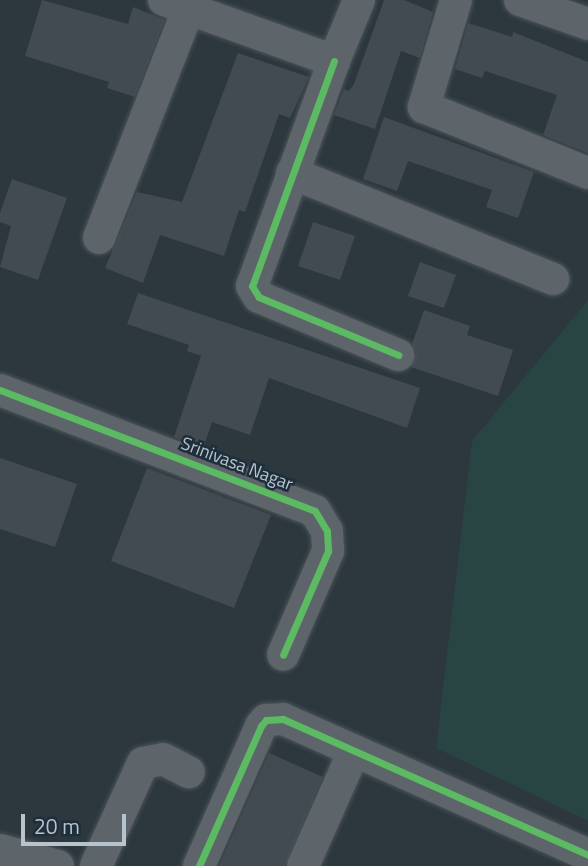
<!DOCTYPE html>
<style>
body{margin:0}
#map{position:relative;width:588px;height:866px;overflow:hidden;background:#2c373e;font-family:"Titillium Web",sans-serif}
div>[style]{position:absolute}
.green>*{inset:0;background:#284543}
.building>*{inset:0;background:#424b51}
.roads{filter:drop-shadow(0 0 2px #4b5358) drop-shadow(0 0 2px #4b5358)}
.street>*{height:32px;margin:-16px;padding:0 16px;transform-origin:16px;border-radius:16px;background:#5d656b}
.cycleway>*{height:7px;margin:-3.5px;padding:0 3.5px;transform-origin:3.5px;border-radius:3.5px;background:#5cba63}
span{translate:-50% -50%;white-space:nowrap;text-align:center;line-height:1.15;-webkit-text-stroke:5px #1e2f3b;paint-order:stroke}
.street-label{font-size:18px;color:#b7c4ce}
.scale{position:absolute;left:21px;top:814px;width:105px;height:32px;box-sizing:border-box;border:4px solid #b7c4ce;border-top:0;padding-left:9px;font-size:21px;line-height:24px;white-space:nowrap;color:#b7c4ce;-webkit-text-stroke:5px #1e2f3b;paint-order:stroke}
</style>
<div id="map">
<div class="green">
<i style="clip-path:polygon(588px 300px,588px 821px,436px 748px,472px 441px)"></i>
</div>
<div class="building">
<i style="clip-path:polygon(42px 0,128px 24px,133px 7px,165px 20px,135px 97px,107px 88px,109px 82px,25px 56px)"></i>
<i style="clip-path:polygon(384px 0,404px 0,433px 12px,420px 58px,401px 51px,375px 129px,334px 115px,344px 89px,349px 91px,354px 84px)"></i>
<i style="clip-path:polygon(468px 23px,512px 37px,513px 32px,588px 62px,588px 153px,543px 135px,557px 95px,485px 71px,482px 78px,455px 69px)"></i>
<i style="clip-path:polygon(238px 53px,309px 77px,290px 118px,279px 114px,245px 212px,239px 210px,224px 256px,160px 235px,143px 283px,105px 268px,137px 192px,182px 202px)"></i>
<i style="clip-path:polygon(384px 117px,534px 172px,518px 218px,486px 207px,492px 190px,408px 161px,397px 191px,363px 179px)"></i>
<i style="clip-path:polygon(12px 179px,67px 198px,38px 280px,0 267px,11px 226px,0 222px,0 213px)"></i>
<i style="clip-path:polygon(313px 222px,355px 236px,340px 280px,298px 266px)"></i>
<i style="clip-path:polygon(420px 262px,456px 275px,444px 308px,408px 296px)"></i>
<i style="clip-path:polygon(138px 293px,420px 388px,407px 428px,269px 378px,250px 435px,212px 422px,203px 448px,174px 437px,201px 356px,187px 351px,189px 345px,127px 324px)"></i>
<i style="clip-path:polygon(424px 310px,470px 326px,467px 335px,513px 350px,498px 396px,411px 367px,416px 353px,412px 344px)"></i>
<i style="clip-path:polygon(0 458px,77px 484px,55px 547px,0 529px)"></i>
<i style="clip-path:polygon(147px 468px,271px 515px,234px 608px,111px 561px)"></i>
<i style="clip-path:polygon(269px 753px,323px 777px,285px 866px,219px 866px)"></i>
</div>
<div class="roads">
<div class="street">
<i style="left:164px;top:0;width:181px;rotate:19.7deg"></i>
<i style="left:334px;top:61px;width:66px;rotate:-67.7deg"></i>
<i style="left:456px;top:0;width:112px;rotate:106.7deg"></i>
<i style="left:424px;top:107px;width:177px;rotate:21.9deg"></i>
<i style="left:520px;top:0;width:72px;rotate:19.4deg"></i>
<i style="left:334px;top:61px;width:239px;rotate:110deg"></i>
<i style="left:252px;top:286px;width:13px;rotate:58deg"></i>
<i style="left:259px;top:297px;width:151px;rotate:22.6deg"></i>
<i style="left:292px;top:173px;width:282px;rotate:22.1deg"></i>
<i style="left:99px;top:238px;width:256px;rotate:-68.7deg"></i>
<i style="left:0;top:390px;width:337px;rotate:21deg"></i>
<i style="left:315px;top:511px;width:23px;rotate:59deg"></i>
<i style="left:327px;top:531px;width:20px;rotate:87deg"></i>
<i style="left:328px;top:551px;width:113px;rotate:113.4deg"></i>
<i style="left:0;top:850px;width:60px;rotate:15.4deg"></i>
<i style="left:96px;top:866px;width:113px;rotate:-65.5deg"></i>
<i style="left:143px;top:763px;width:20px;rotate:-11deg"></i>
<i style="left:163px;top:759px;width:29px;rotate:27deg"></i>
<i style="left:199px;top:866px;width:153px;rotate:-66.1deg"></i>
<i style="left:261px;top:726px;width:8px;rotate:-50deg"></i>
<i style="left:266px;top:720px;width:17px;rotate:-3deg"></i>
<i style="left:283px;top:719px;width:334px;rotate:24deg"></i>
<i style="left:303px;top:866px;width:126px;rotate:-66.1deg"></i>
</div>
</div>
<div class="cycleway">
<i style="left:334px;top:61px;width:239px;rotate:110deg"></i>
<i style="left:252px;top:286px;width:13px;rotate:58deg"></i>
<i style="left:259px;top:297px;width:151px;rotate:22.6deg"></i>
<i style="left:0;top:390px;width:337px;rotate:21deg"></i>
<i style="left:315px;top:511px;width:23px;rotate:59deg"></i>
<i style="left:327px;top:531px;width:20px;rotate:87deg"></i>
<i style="left:328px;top:551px;width:113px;rotate:113.4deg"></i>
<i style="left:199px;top:866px;width:153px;rotate:-66.1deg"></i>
<i style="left:261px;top:726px;width:8px;rotate:-50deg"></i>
<i style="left:266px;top:720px;width:17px;rotate:-3deg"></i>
<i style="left:283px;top:719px;width:334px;rotate:24deg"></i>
</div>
<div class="street-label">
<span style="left:237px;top:464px;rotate:21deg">Srinivasa Nagar</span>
</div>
<div class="scale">20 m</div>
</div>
